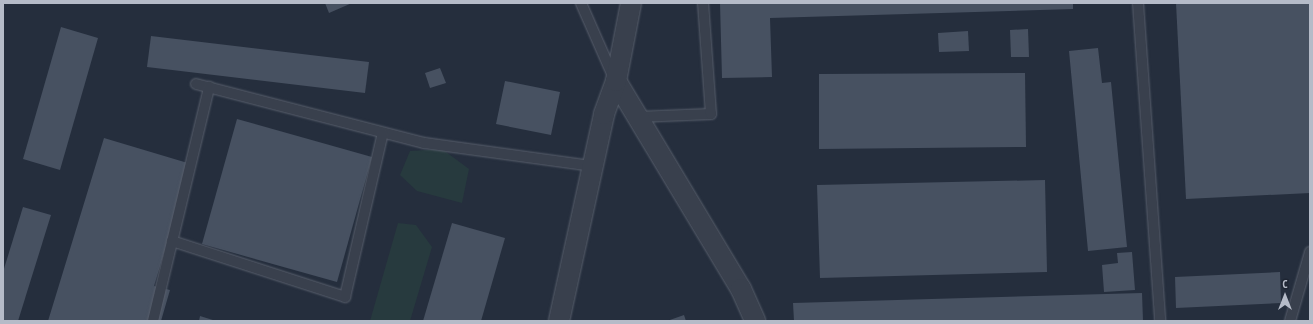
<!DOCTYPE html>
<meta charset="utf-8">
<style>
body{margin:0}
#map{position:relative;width:1313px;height:324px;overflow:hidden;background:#252e3d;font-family:"PT Sans Narrow",sans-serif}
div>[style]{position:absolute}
.green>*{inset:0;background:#273a3e}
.building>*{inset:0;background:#475161}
.roads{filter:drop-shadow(0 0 1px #575e6b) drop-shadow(0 0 1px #575e6b)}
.service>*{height:10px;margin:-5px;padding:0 5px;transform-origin:5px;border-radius:5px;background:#39404d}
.minor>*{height:20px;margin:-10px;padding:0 10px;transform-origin:10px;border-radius:10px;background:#39404d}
span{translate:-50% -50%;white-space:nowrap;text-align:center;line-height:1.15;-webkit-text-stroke:3px #1e2532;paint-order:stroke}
.frame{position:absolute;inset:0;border:4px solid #b5bbc8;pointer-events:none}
.north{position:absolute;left:1265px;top:276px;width:40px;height:40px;-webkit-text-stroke:3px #1e2532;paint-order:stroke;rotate:0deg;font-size:11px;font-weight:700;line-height:16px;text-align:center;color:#b5bbc8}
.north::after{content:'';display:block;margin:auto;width:14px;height:18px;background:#b5bbc8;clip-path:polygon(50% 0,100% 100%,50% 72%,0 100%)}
</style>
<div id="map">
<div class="green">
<i style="clip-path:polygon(442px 149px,469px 169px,462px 203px,417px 191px,400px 175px,410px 151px)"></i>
<i style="clip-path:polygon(398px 223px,416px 225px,432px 247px,410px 321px,370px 321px)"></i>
</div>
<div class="building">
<i style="clip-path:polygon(325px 3px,352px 3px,329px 13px)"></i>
<i style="clip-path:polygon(720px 3px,1073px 3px,1073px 9px,770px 18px,772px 77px,722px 78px)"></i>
<i style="clip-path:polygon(1176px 3px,1310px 3px,1310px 193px,1186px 199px)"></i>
<i style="clip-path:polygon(61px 27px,98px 38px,60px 170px,23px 159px)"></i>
<i style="clip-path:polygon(1028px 29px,1029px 57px,1011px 57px,1010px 30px)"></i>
<i style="clip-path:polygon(968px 31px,969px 51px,939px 52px,938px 33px)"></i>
<i style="clip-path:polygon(151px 36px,369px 62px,365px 93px,147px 67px)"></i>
<i style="clip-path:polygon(1098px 48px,1102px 83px,1111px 82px,1127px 247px,1088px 251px,1069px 51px)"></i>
<i style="clip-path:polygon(440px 68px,446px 83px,430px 88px,425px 73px)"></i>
<i style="clip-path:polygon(1025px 73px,1026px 147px,819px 149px,819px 74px)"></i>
<i style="clip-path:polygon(505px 81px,560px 92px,551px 135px,496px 124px)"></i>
<i style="clip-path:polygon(237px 119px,372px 157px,337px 282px,202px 244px)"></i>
<i style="clip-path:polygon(104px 138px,191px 164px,154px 286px,170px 290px,161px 321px,48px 321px)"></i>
<i style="clip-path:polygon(1045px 180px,1047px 272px,820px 278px,817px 185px)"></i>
<i style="clip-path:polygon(23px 207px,51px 215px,18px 321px,3px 321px,3px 272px)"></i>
<i style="clip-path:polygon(452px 223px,505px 238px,481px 321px,423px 321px)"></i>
<i style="clip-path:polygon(1132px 252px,1135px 290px,1104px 292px,1102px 265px,1118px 263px,1117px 253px)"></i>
<i style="clip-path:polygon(1280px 272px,1281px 303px,1176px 308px,1175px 277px)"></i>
<i style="clip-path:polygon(1142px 293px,1143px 321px,794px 321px,793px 303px)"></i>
<i style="clip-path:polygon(684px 315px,686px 321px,667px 321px)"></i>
<i style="clip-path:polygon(200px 316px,216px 321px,199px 321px)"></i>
</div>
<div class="roads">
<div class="service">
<i style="left:581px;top:3px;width:82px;rotate:66.3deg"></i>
<i style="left:1138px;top:3px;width:319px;rotate:86deg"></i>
<i style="left:196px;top:84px;width:236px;rotate:14.5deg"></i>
<i style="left:424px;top:143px;width:171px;rotate:7.8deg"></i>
<i style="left:637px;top:117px;width:74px;rotate:-2.3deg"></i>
<i style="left:711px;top:114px;width:111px;rotate:-94.1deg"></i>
<i style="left:172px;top:241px;width:182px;rotate:17.9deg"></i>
<i style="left:345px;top:297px;width:168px;rotate:-77deg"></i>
<i style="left:153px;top:321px;width:241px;rotate:-76.5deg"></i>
<i style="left:1290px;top:321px;width:72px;rotate:-73.8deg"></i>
</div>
<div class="minor">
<i style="left:616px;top:81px;width:243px;rotate:59deg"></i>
<i style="left:741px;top:289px;width:35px;rotate:66deg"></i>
<i style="left:559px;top:321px;width:212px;rotate:-77.7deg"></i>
<i style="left:604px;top:114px;width:35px;rotate:-70deg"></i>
<i style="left:616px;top:81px;width:79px;rotate:-79.1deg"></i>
</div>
</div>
<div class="frame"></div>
<div class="north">С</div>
</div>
